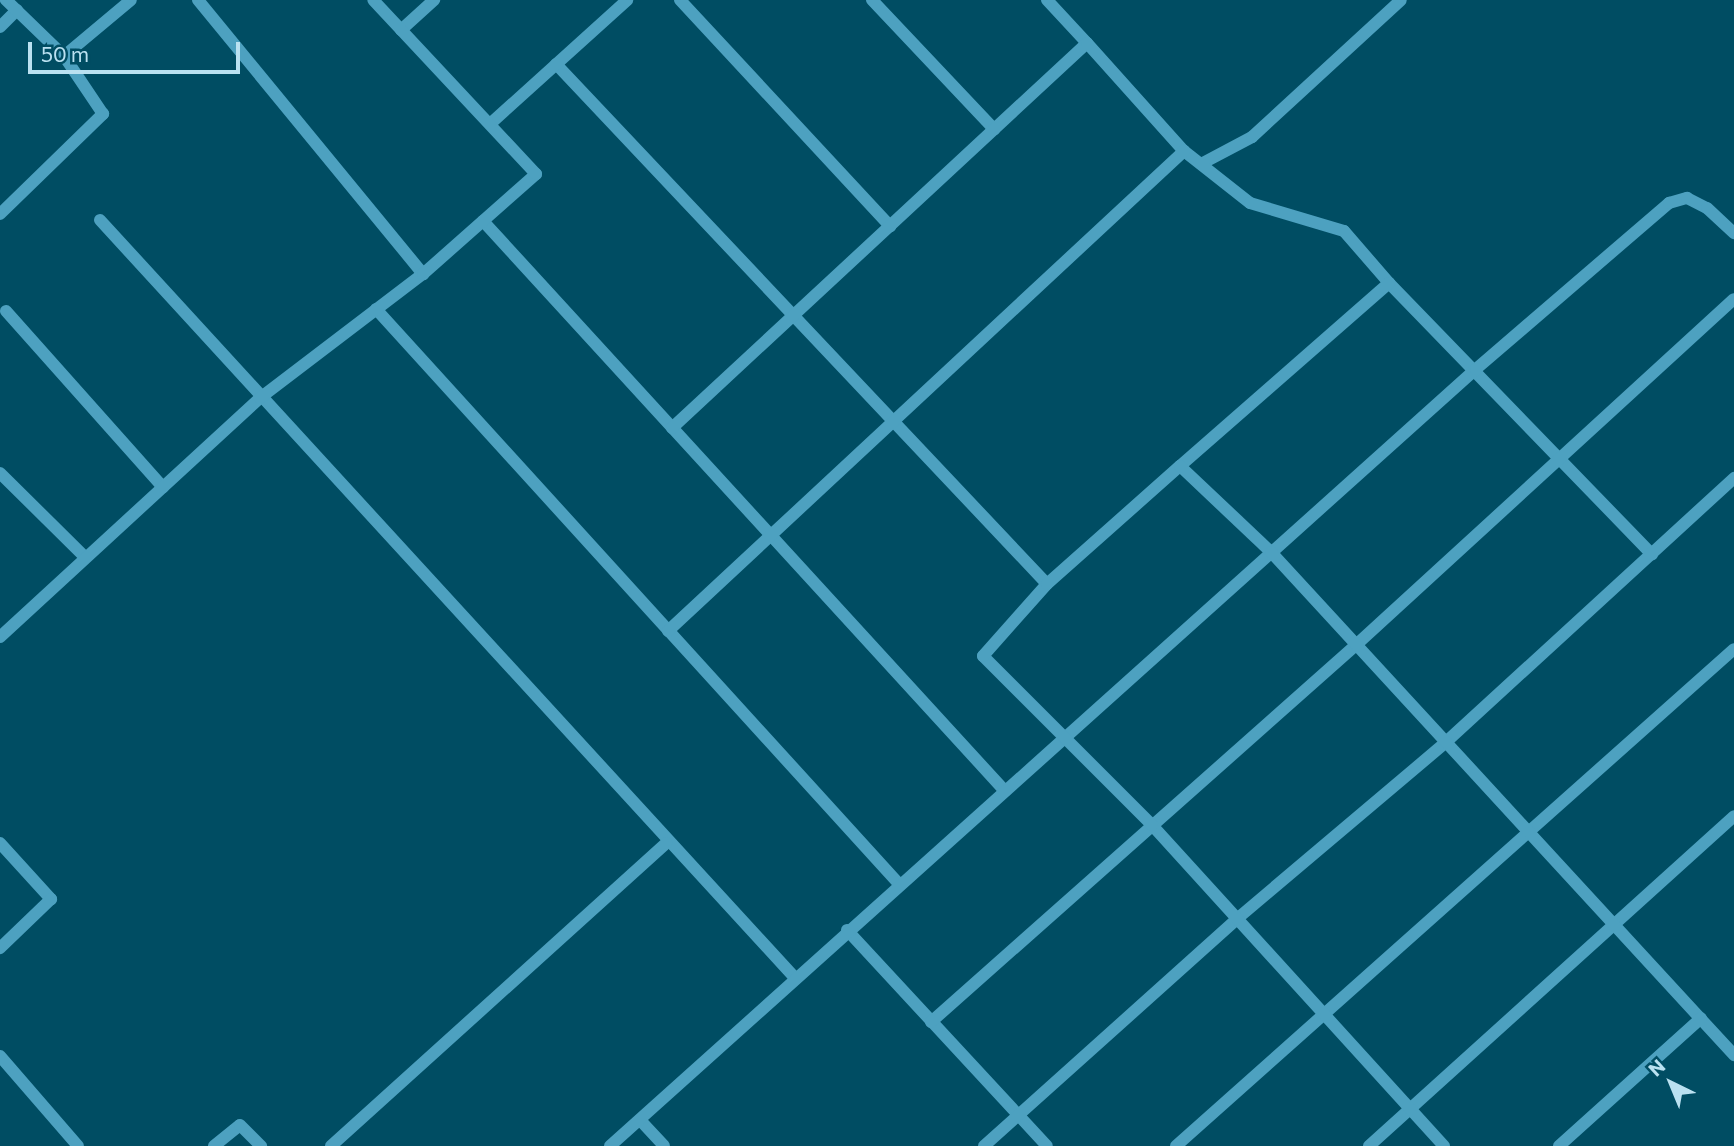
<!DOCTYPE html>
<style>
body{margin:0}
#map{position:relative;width:1734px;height:1146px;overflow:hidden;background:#004d63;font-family:Commissioner,sans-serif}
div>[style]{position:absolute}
.minor>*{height:12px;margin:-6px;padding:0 6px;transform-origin:6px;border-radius:6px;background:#4da1c0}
span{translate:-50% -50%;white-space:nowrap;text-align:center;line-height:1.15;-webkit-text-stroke:7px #004d63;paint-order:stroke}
.north{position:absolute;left:1636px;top:1048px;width:70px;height:70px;-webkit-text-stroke:5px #004d63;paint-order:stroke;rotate:317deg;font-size:19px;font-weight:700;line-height:28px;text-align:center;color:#bae1f1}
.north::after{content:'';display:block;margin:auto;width:24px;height:32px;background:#bae1f1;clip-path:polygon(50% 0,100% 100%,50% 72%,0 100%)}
.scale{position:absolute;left:28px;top:42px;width:212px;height:32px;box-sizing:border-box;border:4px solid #bae1f1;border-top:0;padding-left:9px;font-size:21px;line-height:24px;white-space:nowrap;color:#bae1f1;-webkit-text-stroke:5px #004d63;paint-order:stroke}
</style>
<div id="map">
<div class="minor">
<i style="left:198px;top:0;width:355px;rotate:50.6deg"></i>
<i style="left:680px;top:0;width:309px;rotate:47.1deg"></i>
<i style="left:872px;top:0;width:178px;rotate:46.6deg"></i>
<i style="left:1047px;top:0;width:59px;rotate:47.1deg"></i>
<i style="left:0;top:27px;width:24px;rotate:-45deg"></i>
<i style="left:401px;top:30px;width:45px;rotate:-42.3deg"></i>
<i style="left:64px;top:56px;width:87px;rotate:-39.9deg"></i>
<i style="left:556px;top:64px;width:715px;rotate:46.64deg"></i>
<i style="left:490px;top:124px;width:185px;rotate:-42.1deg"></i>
<i style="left:1201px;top:164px;width:58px;rotate:-27.9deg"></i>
<i style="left:1252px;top:137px;width:202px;rotate:-42.6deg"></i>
<i style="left:0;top:214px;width:144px;rotate:-44.2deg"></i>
<i style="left:103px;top:114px;width:70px;rotate:-123.9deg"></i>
<i style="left:64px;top:56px;width:81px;rotate:-136deg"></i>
<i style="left:100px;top:220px;width:1028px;rotate:47.48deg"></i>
<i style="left:483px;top:221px;width:773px;rotate:47.52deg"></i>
<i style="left:376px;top:309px;width:777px;rotate:47.71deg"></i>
<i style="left:6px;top:311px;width:236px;rotate:48.3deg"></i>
<i style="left:672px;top:428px;width:566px;rotate:-42.85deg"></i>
<i style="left:1087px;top:43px;width:145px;rotate:48.1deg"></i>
<i style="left:1184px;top:151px;width:84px;rotate:38.2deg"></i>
<i style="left:1250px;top:203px;width:98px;rotate:16.6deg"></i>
<i style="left:1344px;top:231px;width:69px;rotate:49.1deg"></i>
<i style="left:1389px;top:283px;width:378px;rotate:45.9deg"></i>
<i style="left:1180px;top:466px;width:278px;rotate:-41.2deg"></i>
<i style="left:0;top:473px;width:118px;rotate:44.7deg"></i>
<i style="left:668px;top:631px;width:705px;rotate:-42.93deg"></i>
<i style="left:0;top:637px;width:353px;rotate:-42.6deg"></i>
<i style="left:260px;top:398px;width:205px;rotate:-37.3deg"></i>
<i style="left:423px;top:274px;width:151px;rotate:-41.5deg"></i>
<i style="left:536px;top:174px;width:238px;rotate:-133.1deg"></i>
<i style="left:0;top:843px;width:76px;rotate:47.7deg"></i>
<i style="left:51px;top:899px;width:71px;rotate:136.1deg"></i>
<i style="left:847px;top:930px;width:294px;rotate:47.2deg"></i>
<i style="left:931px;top:1022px;width:568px;rotate:-41.57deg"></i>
<i style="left:1356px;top:645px;width:512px;rotate:-42.47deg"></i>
<i style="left:0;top:1056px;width:119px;rotate:49.1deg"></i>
<i style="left:640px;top:1120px;width:35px;rotate:47deg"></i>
<i style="left:214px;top:1146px;width:33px;rotate:-39deg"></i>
<i style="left:240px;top:1125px;width:30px;rotate:45deg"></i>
<i style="left:331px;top:1146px;width:452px;rotate:-42.1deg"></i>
<i style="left:610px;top:1146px;width:1163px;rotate:-41.9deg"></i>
<i style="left:1476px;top:369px;width:255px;rotate:-40.7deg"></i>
<i style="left:1669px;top:203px;width:19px;rotate:-16deg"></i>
<i style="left:1687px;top:198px;width:22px;rotate:27deg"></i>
<i style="left:1707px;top:208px;width:37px;rotate:43deg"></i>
<i style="left:984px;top:1146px;width:341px;rotate:-41.9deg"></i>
<i style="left:1238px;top:918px;width:272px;rotate:-40.2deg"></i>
<i style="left:1446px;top:742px;width:391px;rotate:-42.5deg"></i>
<i style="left:1176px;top:1146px;width:747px;rotate:-41.69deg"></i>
<i style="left:1369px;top:1146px;width:492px;rotate:-42.1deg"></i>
<i style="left:1444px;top:1146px;width:434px;rotate:-132.3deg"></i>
<i style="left:1152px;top:825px;width:239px;rotate:-135deg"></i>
<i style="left:983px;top:656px;width:96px;rotate:-48.4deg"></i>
<i style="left:1047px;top:584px;width:178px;rotate:-41.6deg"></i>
<i style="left:1180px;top:466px;width:125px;rotate:43.4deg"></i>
<i style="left:1271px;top:552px;width:684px;rotate:47.37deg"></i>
<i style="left:1559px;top:1146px;width:191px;rotate:-42deg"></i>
</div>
<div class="north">N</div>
<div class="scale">50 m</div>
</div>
